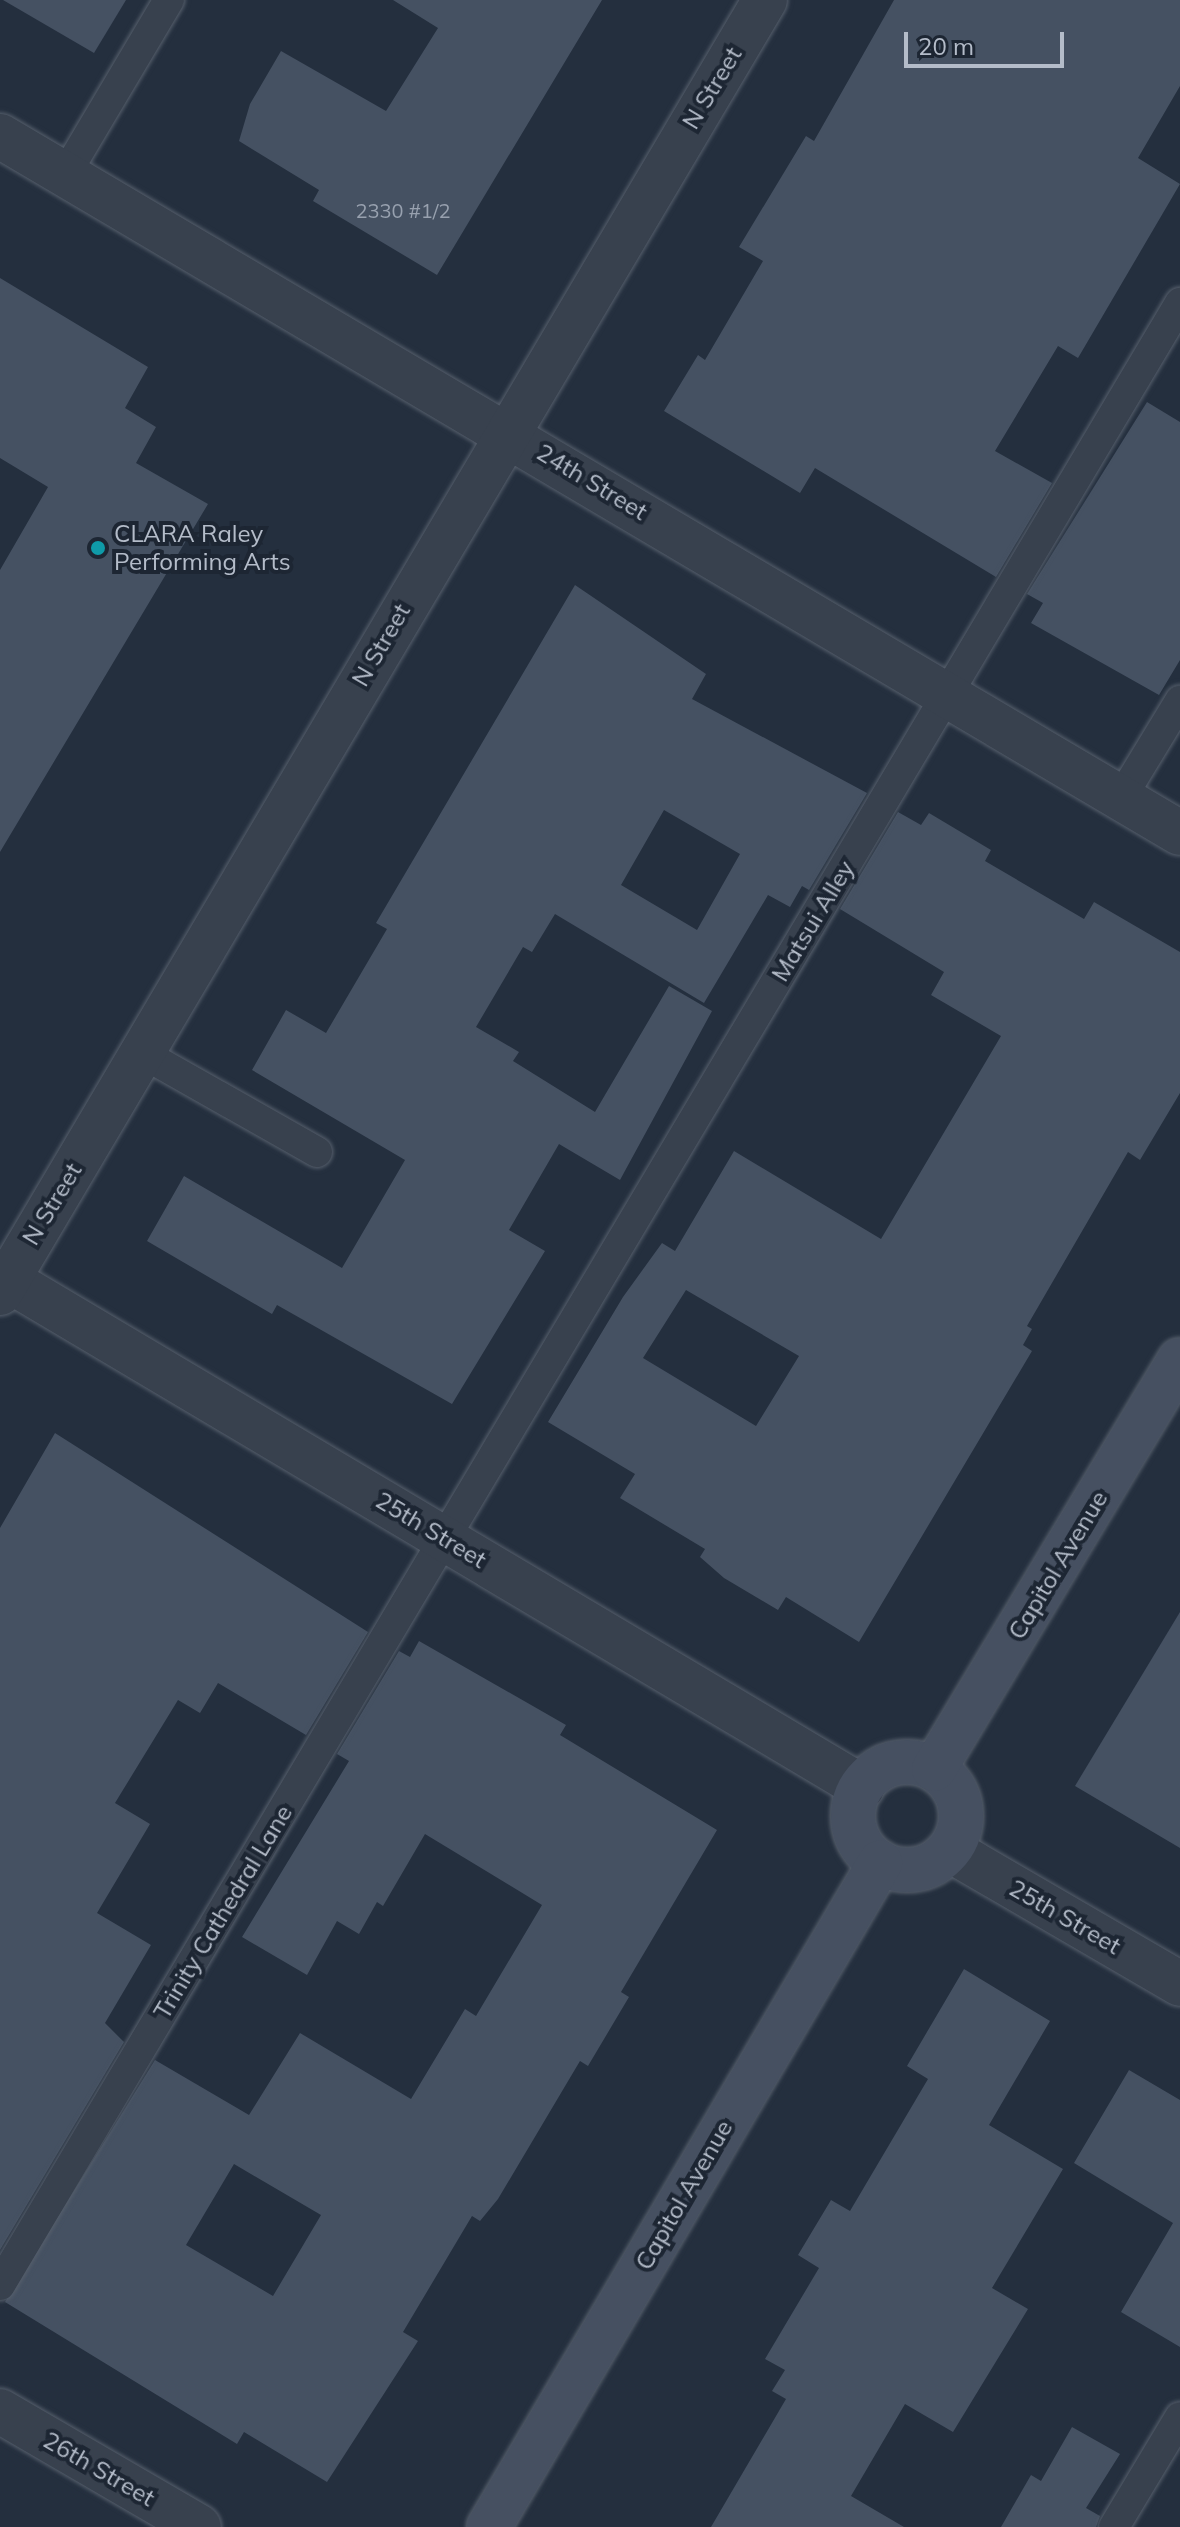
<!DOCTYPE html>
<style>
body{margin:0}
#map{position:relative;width:1180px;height:2527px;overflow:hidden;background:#242f3e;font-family:Mulish,sans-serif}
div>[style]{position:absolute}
.building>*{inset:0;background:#455162}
.roads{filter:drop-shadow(0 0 2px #565f6c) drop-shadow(0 0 2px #565f6c)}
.lane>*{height:30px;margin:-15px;padding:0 15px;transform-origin:15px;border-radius:15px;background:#38414e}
.street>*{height:44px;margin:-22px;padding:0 22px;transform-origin:22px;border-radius:22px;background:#38414e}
.secondary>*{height:44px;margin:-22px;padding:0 22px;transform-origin:22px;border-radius:22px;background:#465061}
.secondary>.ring{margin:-22px;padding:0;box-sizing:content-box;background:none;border:44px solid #465061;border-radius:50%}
.dots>*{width:22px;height:22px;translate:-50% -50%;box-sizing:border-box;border:4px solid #1d2633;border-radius:50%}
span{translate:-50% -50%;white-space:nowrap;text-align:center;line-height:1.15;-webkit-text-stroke:8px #1d2633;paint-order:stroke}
.number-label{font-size:20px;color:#98a1af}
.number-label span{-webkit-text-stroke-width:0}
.street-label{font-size:24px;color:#b4bcc9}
.poi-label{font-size:24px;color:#b4bcc9}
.left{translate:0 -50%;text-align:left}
.scale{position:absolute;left:904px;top:32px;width:160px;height:36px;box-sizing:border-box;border:4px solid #b4bcc9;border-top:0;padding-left:10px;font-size:24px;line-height:28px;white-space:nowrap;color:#b4bcc9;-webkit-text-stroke:6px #1d2633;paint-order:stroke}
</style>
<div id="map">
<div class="building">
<i style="clip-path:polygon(3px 0,126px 0,94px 53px)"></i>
<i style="clip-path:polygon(393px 0,602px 0,437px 275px,313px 201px,319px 190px,239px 141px,250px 104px,281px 51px,386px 111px,438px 28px)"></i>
<i style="clip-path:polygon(894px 0,1180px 0,1180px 86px,1138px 158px,1180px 184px,1078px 358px,1058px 346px,995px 451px,1052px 483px,996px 577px,815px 468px,800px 493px,664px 411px,698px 355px,705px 360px,763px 261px,739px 247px,806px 136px,814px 141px)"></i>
<i style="clip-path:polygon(0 278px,148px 367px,125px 408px,156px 427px,136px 463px,208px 504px,0 852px,0 570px,48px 487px,0 458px)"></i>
<i style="clip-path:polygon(1147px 402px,1180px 422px,1180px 660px,1159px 695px,1031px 623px,1043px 603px,1027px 594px)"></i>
<i style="clip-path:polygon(evenodd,575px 585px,706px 674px,692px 699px,867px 793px,809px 890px,802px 886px,790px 907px,768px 895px,704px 1003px,555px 914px,532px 952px,523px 947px,476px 1027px,519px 1052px,513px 1061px,595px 1112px,669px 986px,712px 1011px,620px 1180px,559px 1144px,509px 1230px,545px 1251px,452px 1404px,277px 1305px,272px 1314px,147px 1241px,184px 1176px,342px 1268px,405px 1160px,252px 1070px,286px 1010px,326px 1033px,387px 929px,376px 923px,575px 585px,664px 810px,740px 854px,697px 930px,621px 885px,664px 810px)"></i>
<i style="clip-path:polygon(evenodd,898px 812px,921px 825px,929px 813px,991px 850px,985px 861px,1084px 919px,1094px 902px,1180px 952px,1180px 1093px,1140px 1160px,1128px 1152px,1027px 1326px,1032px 1329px,1023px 1345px,1032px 1351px,859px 1642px,786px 1597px,778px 1610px,724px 1578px,700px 1557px,705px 1549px,620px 1498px,635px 1474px,548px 1422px,623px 1297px,662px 1243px,675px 1251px,734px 1151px,881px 1239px,1001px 1036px,931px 995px,944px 972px,840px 909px,898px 812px,686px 1290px,799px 1356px,756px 1426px,643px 1358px,686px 1290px)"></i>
<i style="clip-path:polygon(55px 1433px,368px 1632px,306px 1735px,218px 1683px,200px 1713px,178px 1700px,115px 1803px,150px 1824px,97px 1913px,151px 1945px,105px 2023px,124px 2042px,0 2250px,0 1528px)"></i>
<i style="clip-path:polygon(1180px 1612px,1180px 1848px,1075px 1786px)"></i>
<i style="clip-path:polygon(evenodd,419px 1641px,566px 1725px,560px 1735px,717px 1830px,621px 1992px,629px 1997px,588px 2066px,580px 2061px,498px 2199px,480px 2221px,472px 2216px,403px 2332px,418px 2341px,327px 2482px,244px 2432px,237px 2444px,5px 2302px,155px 2060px,249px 2115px,300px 2033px,411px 2099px,465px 2009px,476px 2016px,542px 1905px,425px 1834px,383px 1906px,377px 1902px,359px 1934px,337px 1921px,307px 1975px,242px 1937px,349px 1761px,337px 1754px,399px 1651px,410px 1657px,419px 1641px,234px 2164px,321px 2215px,273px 2296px,186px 2245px,234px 2164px)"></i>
<i style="clip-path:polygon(964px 1969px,1050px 2021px,989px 2125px,1063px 2169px,992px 2288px,1028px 2309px,953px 2432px,905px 2404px,851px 2496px,904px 2527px,711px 2527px,786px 2399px,772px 2391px,785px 2370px,765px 2359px,819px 2268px,798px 2255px,831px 2200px,850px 2211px,928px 2079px,907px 2066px)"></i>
<i style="clip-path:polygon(1129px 2070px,1180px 2100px,1180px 2347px,1121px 2312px,1173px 2223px,1074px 2163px)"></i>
<i style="clip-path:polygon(1072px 2427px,1120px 2454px,1086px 2508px,1100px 2516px,1096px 2527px,1001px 2527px,1031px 2475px,1041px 2481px)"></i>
</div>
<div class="roads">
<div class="lane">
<i style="left:65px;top:175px;width:204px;rotate:-59.3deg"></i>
<i style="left:1121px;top:798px;width:114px;rotate:-58.7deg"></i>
<i style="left:142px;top:1053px;width:201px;rotate:29.5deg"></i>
<i style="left:0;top:2285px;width:2307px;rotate:-59.23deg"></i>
<i style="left:1114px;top:2527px;width:128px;rotate:-59deg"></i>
</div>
<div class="street">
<i style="left:0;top:136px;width:1370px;rotate:30.57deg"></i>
<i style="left:0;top:1275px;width:1003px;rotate:30.71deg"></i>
<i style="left:0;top:1293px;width:1502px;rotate:-59.39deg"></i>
<i style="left:950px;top:1850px;width:266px;rotate:30.2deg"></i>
<i style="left:0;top:2411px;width:230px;rotate:30.2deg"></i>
</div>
<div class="secondary">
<i class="ring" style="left:853px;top:1762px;width:64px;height:64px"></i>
<i style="left:934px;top:1769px;width:477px;rotate:-59deg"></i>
<i style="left:489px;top:2527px;width:771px;rotate:-59.51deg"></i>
</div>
</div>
<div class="dots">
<i style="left:98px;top:548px;background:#0f9aa8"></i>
</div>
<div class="number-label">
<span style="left:403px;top:210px">2330 #1/2</span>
</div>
<div class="street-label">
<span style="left:712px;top:88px;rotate:-59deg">N Street</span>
<span style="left:592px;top:482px;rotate:31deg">24th Street</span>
<span style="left:381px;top:645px;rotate:-60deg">N Street</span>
<span style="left:813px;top:921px;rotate:-59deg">Matsui Alley</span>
<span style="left:52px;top:1204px;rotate:-59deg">N Street</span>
<span style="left:431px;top:1530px;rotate:31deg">25th Street</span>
<span style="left:1058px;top:1565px;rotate:-59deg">Capitol Avenue</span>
<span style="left:223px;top:1912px;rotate:-59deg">Trinity Cathedral Lane</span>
<span style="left:1065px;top:1917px;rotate:30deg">25th Street</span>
<span style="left:684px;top:2195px;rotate:-60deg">Capitol Avenue</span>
<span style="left:99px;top:2469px;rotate:30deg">26th Street</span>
</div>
<div class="poi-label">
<span class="left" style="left:114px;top:548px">CLARA Raley<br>Performing Arts</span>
</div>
<div class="scale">20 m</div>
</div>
